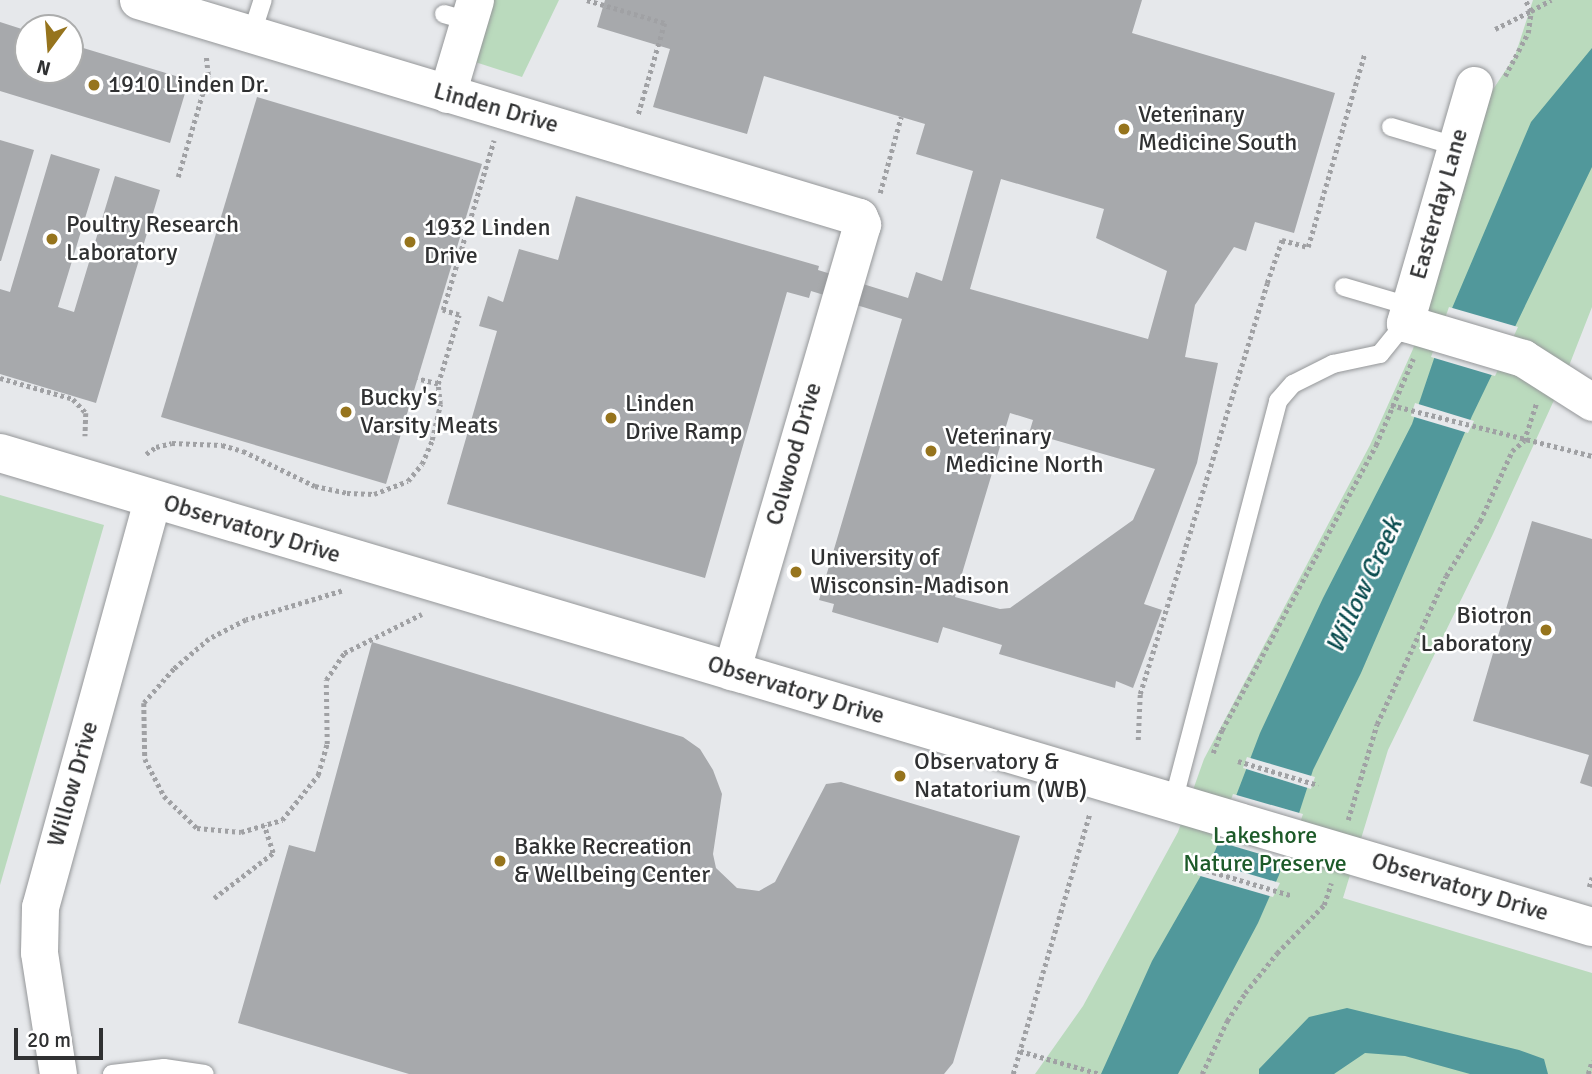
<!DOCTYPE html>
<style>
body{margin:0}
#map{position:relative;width:1592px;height:1074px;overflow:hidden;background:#e6e8eb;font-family:Signika,sans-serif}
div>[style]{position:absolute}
.green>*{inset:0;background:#badabd}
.water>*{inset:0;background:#51989b}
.pier>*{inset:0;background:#e6e8eb}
.building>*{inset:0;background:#a7a9ac}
.path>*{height:4.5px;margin-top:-2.25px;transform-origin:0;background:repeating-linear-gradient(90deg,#a0a1a4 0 3.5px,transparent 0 7px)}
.roads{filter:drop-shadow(0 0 2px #959799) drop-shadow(0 0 2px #959799)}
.lane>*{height:18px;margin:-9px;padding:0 9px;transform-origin:9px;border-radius:9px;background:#fff}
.street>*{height:37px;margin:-18.5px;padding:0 18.5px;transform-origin:18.5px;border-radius:18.5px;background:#fff}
.secondary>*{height:38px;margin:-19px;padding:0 19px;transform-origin:19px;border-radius:19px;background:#fff}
.dots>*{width:19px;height:19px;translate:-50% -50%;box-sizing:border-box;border:4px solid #fff;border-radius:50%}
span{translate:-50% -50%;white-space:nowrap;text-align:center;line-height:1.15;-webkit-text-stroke:5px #fff;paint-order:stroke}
.poi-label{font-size:24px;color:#303132}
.left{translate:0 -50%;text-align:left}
.right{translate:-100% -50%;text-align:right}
.street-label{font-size:24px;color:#303132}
.park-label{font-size:24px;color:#1d5a29}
.water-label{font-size:26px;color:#0a4c4f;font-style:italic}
.north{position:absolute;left:14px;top:14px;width:70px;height:70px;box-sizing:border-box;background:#fff;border:2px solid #acadad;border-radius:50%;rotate:196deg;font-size:19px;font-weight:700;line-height:28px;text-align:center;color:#303132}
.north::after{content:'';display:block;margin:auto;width:24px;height:32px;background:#96741d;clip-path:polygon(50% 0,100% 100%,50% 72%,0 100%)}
.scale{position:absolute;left:14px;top:1028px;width:89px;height:32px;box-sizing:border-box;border:4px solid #303132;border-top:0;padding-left:9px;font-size:21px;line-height:24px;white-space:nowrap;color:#303132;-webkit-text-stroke:5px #fff;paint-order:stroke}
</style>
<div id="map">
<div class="green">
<i style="clip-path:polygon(490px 0,559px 0,522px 77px,472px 61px)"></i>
<i style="clip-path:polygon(1533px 0,1592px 0,1592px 307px,1565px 376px,1493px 534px,1388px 750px,1343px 898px,1592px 973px,1592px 1074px,1035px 1074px,1083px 1006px,1178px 832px,1204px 759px,1370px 445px,1413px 349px,1490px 94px,1515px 56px)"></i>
<i style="clip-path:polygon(0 495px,104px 525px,0 885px)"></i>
</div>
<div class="water">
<i style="clip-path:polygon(1592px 48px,1592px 167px,1472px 416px,1361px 673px,1313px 770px,1279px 875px,1258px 923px,1178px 1074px,1101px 1074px,1152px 961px,1215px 851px,1260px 733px,1323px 598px,1412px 424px,1447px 320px,1531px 122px)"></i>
<i style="clip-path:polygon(1347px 1008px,1519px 1050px,1544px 1059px,1548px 1074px,1470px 1074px,1405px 1056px,1365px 1053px,1334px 1074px,1259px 1074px,1259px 1069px,1309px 1017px)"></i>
</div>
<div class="pier">
<i style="clip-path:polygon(1449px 307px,1518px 327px,1495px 376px,1431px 357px)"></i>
<i style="clip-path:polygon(1415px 403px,1474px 421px,1468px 433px,1411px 416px)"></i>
<i style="clip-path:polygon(1247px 757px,1315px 777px,1311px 789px,1243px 768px)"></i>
<i style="clip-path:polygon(1233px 794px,1303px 814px,1287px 862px,1216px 841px)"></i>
<i style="clip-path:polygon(1205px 861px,1280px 883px,1273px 897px,1197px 875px)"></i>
</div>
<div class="building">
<i style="clip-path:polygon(evenodd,605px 0,1142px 0,1132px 33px,1335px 93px,1294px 233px,1255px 222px,1246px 251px,1234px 247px,1195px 305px,1185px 357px,1218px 363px,1197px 463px,1144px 604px,1162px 610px,1133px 688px,1116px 681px,1115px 688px,999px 654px,1002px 645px,943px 627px,938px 643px,832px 612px,834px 604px,819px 600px,902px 319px,811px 291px,809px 298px,787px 292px,705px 578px,447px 504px,497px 331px,479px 326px,488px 296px,503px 302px,519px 249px,558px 260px,576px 196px,819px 266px,818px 270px,908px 298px,916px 272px,942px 281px,973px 171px,916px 154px,925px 124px,764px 76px,747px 134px,653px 107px,670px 49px,597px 27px,605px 0,1001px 179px,1104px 209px,1096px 238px,1167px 271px,1148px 339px,970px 289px,1001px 179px,605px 0,1010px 413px,1033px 420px,1028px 437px,1033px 438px,1034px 434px,1155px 469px,1133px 520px,1010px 608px,1000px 609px,955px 597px,1010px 413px)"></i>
<i style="clip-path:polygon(0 22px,28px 31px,28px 70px,70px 70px,70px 44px,189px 80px,170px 143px,0 91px)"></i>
<i style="clip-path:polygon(257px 97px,482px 164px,386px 484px,161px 417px)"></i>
<i style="clip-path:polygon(0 140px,34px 150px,1px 261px,0 261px)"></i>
<i style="clip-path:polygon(51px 154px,100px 169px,58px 307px,74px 312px,115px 176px,160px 190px,96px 403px,0 374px,0 289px,10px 292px)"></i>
<i style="clip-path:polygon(1532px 521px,1592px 539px,1592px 787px,1580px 783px,1589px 755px,1473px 721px)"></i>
<i style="clip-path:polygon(372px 642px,683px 737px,700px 749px,713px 770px,722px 794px,713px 854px,716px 868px,737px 888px,759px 891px,775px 882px,826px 784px,841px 782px,1020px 836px,953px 1063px,944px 1074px,409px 1074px,238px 1023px,289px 845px,315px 852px)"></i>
</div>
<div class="path">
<i style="left:587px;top:0;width:81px;rotate:16.4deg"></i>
<i style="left:665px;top:23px;width:97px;rotate:106.2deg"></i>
<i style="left:1495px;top:29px;width:40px;rotate:-26.6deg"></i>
<i style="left:1531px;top:11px;width:13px;rotate:-119deg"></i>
<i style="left:1505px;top:76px;width:49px;rotate:-61.9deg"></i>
<i style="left:1528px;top:33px;width:22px;rotate:-82deg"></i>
<i style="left:1531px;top:11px;width:23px;rotate:-29deg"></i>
<i style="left:178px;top:177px;width:106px;rotate:-73.6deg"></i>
<i style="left:208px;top:75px;width:20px;rotate:-96deg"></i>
<i style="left:880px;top:193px;width:79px;rotate:-74.6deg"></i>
<i style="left:0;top:378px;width:76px;rotate:16deg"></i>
<i style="left:73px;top:399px;width:19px;rotate:47deg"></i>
<i style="left:86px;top:413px;width:23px;rotate:92deg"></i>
<i style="left:438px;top:384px;width:72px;rotate:-73.1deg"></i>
<i style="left:459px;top:315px;width:17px;rotate:-163deg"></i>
<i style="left:443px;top:310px;width:177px;rotate:-73.3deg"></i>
<i style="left:1391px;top:405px;width:207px;rotate:14.2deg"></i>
<i style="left:146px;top:454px;width:12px;rotate:-35deg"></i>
<i style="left:156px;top:447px;width:16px;rotate:-14deg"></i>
<i style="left:172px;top:443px;width:50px;rotate:2.3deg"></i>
<i style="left:222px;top:445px;width:22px;rotate:16deg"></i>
<i style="left:243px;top:451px;width:80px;rotate:25.9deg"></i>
<i style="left:315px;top:486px;width:33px;rotate:12deg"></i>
<i style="left:347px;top:493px;width:27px;rotate:2deg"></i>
<i style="left:374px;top:494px;width:36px;rotate:-21deg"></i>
<i style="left:408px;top:481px;width:22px;rotate:-51deg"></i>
<i style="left:422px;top:464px;width:26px;rotate:-67deg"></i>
<i style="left:432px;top:440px;width:37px;rotate:-77deg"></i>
<i style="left:440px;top:404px;width:20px;rotate:-96deg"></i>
<i style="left:438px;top:384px;width:21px;rotate:-166deg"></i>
<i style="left:342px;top:591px;width:100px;rotate:163.2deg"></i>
<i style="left:246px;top:620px;width:42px;rotate:152.8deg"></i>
<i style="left:209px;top:639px;width:46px;rotate:139.4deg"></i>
<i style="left:174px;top:669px;width:45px;rotate:131.4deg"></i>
<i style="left:144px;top:703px;width:56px;rotate:89deg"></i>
<i style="left:145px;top:759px;width:42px;rotate:62.8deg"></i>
<i style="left:164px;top:796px;width:46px;rotate:44.1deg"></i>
<i style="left:197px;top:828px;width:44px;rotate:5.2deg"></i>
<i style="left:241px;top:832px;width:43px;rotate:-16.3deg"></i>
<i style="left:282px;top:820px;width:58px;rotate:-51.3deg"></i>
<i style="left:318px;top:775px;width:32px;rotate:-74deg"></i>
<i style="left:327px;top:744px;width:64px;rotate:-90.9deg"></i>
<i style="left:326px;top:680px;width:32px;rotate:-56deg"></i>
<i style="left:344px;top:653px;width:87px;rotate:-26.6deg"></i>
<i style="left:1138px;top:740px;width:46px;rotate:-87.5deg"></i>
<i style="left:1140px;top:694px;width:430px;rotate:-72.8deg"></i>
<i style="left:1267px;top:283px;width:46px;rotate:-70.8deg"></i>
<i style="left:1282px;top:240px;width:27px;rotate:15deg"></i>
<i style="left:1308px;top:247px;width:200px;rotate:-73.7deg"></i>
<i style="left:1213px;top:753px;width:25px;rotate:-69deg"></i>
<i style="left:1222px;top:730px;width:324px;rotate:-61.6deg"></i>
<i style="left:1376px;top:445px;width:94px;rotate:-66.7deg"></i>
<i style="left:1238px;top:761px;width:84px;rotate:16.7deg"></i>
<i style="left:1348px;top:820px;width:100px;rotate:-73.2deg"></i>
<i style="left:1377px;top:724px;width:163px;rotate:-65deg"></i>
<i style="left:1446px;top:576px;width:65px;rotate:-58.3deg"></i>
<i style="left:1480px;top:521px;width:77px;rotate:-65.4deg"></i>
<i style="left:1512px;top:451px;width:16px;rotate:-40deg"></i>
<i style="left:1524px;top:441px;width:40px;rotate:-72deg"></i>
<i style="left:1186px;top:864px;width:109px;rotate:16.6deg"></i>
<i style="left:1589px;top:887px;width:10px;rotate:-73deg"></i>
<i style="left:214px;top:898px;width:74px;rotate:-37.3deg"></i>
<i style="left:273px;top:853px;width:29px;rotate:-108deg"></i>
<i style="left:1020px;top:1051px;width:83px;rotate:16deg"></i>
<i style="left:1013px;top:1074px;width:270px;rotate:-73.6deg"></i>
<i style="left:1202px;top:1074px;width:59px;rotate:-64.7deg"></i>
<i style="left:1227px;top:1021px;width:33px;rotate:-57deg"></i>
<i style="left:1245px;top:993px;width:51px;rotate:-51.3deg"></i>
<i style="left:1277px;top:953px;width:67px;rotate:-45.6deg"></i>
<i style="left:1324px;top:905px;width:23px;rotate:-72deg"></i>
<i style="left:1588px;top:1074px;width:14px;rotate:-73deg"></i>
</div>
<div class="roads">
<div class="lane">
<i style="left:444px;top:14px;width:26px;rotate:16deg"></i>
<i style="left:251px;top:36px;width:38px;rotate:-72deg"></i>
<i style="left:1391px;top:127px;width:67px;rotate:16.5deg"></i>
<i style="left:1344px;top:287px;width:68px;rotate:16.3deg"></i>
<i style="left:1173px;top:802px;width:415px;rotate:-75.3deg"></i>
<i style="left:1278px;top:401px;width:23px;rotate:-49deg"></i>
<i style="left:1293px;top:384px;width:45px;rotate:-26.6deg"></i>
<i style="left:1333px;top:364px;width:48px;rotate:-12deg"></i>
<i style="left:1380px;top:354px;width:40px;rotate:-51deg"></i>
<i style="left:112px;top:1074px;width:52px;rotate:-6.6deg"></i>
<i style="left:164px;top:1068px;width:41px;rotate:8.3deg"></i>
</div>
<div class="street">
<i style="left:138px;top:0;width:753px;rotate:16.75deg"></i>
<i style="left:859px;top:217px;width:8px;rotate:67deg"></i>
<i style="left:862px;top:224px;width:466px;rotate:106.3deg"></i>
<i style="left:1474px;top:85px;width:248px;rotate:106.2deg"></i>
<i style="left:1405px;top:323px;width:123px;rotate:16.5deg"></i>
<i style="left:1523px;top:358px;width:82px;rotate:32.5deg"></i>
<i style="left:447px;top:94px;width:98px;rotate:-73.4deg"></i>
<i style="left:58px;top:1074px;width:123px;rotate:-98.9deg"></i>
<i style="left:39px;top:952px;width:45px;rotate:-88.7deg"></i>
<i style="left:40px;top:907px;width:423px;rotate:-74.6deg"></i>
</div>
<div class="secondary">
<i style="left:0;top:453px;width:1661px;rotate:16.58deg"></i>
</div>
</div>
<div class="dots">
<i style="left:94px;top:85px;background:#96741d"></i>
<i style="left:1124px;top:129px;background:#96741d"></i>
<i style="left:52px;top:239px;background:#96741d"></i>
<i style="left:410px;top:242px;background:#96741d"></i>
<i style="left:346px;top:412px;background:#96741d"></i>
<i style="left:611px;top:418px;background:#96741d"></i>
<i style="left:931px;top:451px;background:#96741d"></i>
<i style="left:796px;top:572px;background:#96741d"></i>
<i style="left:1546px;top:630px;background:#96741d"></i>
<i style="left:900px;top:776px;background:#96741d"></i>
<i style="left:500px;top:861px;background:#96741d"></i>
</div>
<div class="poi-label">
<span class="left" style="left:108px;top:85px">1910 Linden Dr.</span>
<span class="left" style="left:1138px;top:129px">Veterinary<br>Medicine South</span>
<span class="left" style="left:66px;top:239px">Poultry Research<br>Laboratory</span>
<span class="left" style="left:424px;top:242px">1932 Linden<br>Drive</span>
<span class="left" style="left:360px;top:412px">Bucky's<br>Varsity Meats</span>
<span class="left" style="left:625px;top:418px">Linden<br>Drive Ramp</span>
<span class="left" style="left:945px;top:451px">Veterinary<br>Medicine North</span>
<span class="left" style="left:810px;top:572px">University of<br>Wisconsin-Madison</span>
<span class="right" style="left:1532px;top:630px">Biotron<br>Laboratory</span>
<span class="left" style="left:914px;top:776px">Observatory &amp;<br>Natatorium (WB)</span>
<span class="left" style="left:514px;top:861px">Bakke Recreation<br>&amp; Wellbeing Center</span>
</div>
<div class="street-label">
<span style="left:496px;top:108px;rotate:16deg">Linden Drive</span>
<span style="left:1439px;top:204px;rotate:-74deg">Easterday Lane</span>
<span style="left:794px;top:454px;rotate:-74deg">Colwood Drive</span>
<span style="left:252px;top:529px;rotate:17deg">Observatory Drive</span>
<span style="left:796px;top:690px;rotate:17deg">Observatory Drive</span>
<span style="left:73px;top:784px;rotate:-74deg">Willow Drive</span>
<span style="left:1460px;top:887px;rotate:17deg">Observatory Drive</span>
</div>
<div class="park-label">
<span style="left:1265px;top:850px">Lakeshore<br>Nature Preserve</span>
</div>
<div class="water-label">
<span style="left:1365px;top:586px;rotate:-65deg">Willow Creek</span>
</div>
<div class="north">N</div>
<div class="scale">20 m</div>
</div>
